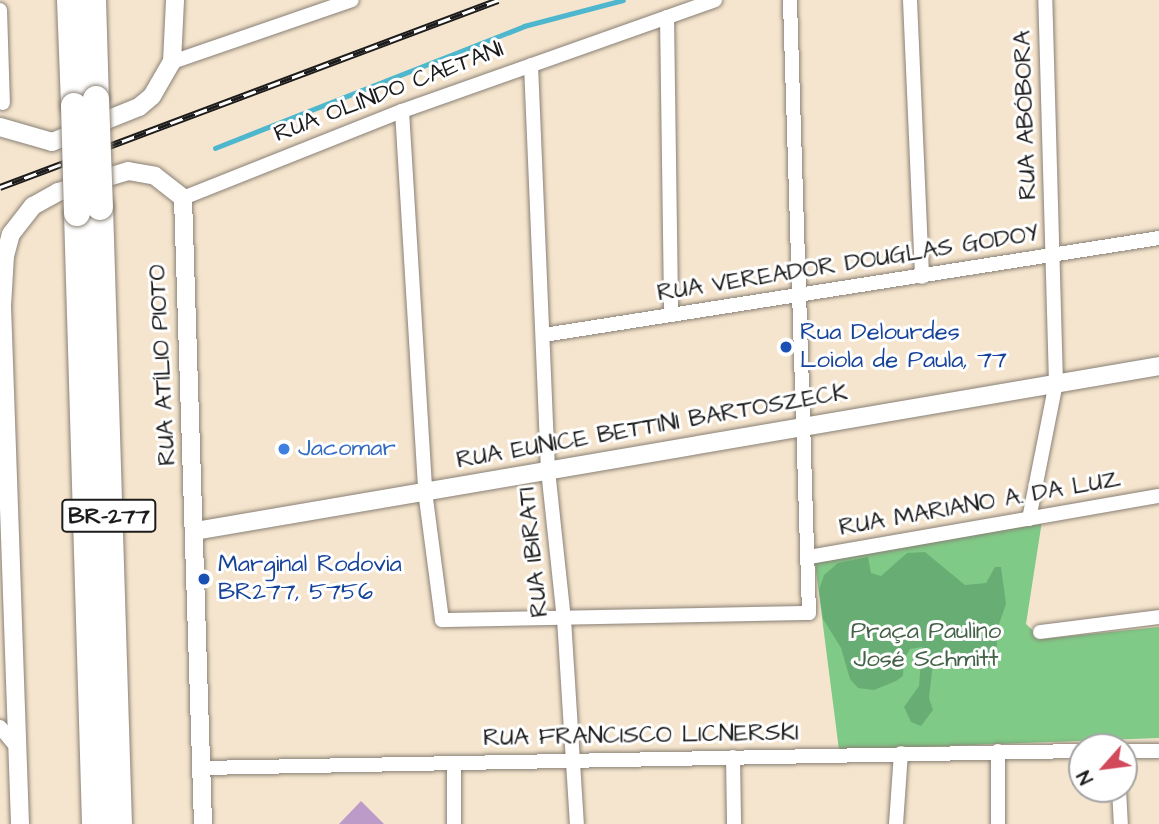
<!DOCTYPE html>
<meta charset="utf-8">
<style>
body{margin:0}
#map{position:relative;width:1159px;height:824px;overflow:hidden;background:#f6e5ce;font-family:"Architects Daughter",sans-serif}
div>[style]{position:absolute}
.green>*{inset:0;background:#80ca87}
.forest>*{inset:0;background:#68ae74}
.stream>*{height:4.5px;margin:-2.25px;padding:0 2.25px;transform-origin:2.25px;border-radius:2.25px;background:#4fb7cd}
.building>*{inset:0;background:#bd9bc8}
.roads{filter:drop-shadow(0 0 2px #898075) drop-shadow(0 0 2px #898075)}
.minor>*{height:14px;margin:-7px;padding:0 7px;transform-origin:7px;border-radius:7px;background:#fff}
.tertiary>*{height:18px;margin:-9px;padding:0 9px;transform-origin:9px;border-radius:9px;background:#fff}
.motorway>*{height:26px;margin:-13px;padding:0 13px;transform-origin:13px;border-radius:13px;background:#fff}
.rail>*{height:7px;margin-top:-3.5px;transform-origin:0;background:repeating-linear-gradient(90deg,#fff 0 13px,#1c1c1c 0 26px);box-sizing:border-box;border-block:2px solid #1c1c1c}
.bridges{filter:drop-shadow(0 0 2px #898075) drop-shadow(0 0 2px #898075)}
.motorway-bridge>*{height:26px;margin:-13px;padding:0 13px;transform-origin:13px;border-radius:13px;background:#fff}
.dots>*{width:19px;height:19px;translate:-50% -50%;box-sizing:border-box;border:4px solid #fff;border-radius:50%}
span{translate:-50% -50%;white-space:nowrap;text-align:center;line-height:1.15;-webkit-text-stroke:6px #fff;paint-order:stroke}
.shield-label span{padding:2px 5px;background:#fff;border:2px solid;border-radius:5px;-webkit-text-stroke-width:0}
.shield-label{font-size:23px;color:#1c1c1c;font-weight:700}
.street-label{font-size:24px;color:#1c1c1c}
.transit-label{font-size:24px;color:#164399}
.left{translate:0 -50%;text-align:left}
.shop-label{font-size:24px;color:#366cbe}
.park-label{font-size:24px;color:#446247}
.north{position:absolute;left:1068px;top:733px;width:70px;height:70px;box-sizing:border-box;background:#fff;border:2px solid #a4a4a4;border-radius:50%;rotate:242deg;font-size:19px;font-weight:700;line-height:28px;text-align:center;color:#1c1c1c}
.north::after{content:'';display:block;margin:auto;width:24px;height:32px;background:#d1495b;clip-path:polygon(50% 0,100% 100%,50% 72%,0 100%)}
</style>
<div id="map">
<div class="green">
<i style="clip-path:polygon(1042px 521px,1026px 624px,1042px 639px,1159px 627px,1159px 738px,839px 750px,815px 563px)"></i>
</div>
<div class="forest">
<i style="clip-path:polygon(925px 552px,965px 585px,986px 583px,995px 567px,1001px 567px,1006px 604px,998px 627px,996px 659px,985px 668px,966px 670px,947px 654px,933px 663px,929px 698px,933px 710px,921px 726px,911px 722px,904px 707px,919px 686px,922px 647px,910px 649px,904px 659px,903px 676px,896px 681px,874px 690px,858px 688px,850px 679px,841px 648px,823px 619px,819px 590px,824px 575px,838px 563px,868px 557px,871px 573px,881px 576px,907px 553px)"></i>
</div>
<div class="stream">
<i style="left:215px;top:148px;width:332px;rotate:-21.5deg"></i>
<i style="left:524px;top:26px;width:102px;rotate:-14.7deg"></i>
</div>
<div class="building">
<i style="clip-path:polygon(361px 801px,384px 824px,339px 824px)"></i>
</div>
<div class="roads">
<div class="minor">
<i style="left:910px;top:0;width:277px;rotate:87.5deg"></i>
<i style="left:0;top:10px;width:93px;rotate:88.2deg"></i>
<i style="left:667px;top:17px;width:297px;rotate:89.2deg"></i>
<i style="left:172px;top:62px;width:190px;rotate:-19deg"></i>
<i style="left:531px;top:65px;width:405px;rotate:87.6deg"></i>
<i style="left:548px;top:470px;width:150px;rotate:83.9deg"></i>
<i style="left:564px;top:619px;width:205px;rotate:86.4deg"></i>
<i style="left:402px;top:111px;width:381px;rotate:86.5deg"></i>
<i style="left:425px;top:491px;width:130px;rotate:82.5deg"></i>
<i style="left:442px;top:620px;width:367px;rotate:-1.1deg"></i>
<i style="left:809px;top:613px;width:613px;rotate:-91.78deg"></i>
<i style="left:183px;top:198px;width:236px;rotate:-21.7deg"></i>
<i style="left:402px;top:111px;width:332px;rotate:-19.5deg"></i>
<i style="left:544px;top:335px;width:623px;rotate:-8.96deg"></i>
<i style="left:1029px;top:519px;width:139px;rotate:-78.8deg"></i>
<i style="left:1056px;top:383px;width:383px;rotate:-91.6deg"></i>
<i style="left:809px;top:557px;width:355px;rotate:-9.9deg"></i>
<i style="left:1040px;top:632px;width:120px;rotate:-7.2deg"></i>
<i style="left:0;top:727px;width:26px;rotate:50deg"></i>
<i style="left:998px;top:751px;width:73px;rotate:90deg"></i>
<i style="left:1124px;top:751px;width:35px"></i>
<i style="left:733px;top:757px;width:67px;rotate:89.1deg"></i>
<i style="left:454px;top:763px;width:61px;rotate:90deg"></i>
<i style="left:202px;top:768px;width:880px;rotate:-1.11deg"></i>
<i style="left:1119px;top:789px;width:35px;rotate:87deg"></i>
<i style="left:896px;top:824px;width:71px;rotate:-86deg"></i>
</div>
<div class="tertiary">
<i style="left:0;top:127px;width:54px;rotate:16.1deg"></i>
<i style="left:52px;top:142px;width:94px;rotate:-21.9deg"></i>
<i style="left:139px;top:107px;width:17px;rotate:-40deg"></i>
<i style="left:152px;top:96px;width:39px;rotate:-60deg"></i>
<i style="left:172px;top:62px;width:62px;rotate:-87.2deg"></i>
<i style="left:195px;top:531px;width:978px;rotate:-9.71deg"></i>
<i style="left:20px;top:824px;width:518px;rotate:-91.99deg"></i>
<i style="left:2px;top:306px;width:50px;rotate:-86.6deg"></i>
<i style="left:5px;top:256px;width:23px;rotate:-75deg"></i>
<i style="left:11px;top:234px;width:36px;rotate:-52deg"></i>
<i style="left:33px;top:206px;width:29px;rotate:-29deg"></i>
<i style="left:58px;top:192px;width:73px;rotate:-16.7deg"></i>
<i style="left:128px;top:171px;width:27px;rotate:10deg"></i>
<i style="left:155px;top:176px;width:36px;rotate:38deg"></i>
<i style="left:183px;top:198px;width:626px;rotate:88.17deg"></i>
</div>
<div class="motorway">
<i style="left:70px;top:0;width:106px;rotate:87.8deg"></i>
<i style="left:93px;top:0;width:99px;rotate:88.3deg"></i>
<i style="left:100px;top:207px;width:617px;rotate:88.24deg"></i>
<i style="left:77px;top:213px;width:611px;rotate:88.31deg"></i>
</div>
</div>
<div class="rail">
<i style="left:0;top:187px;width:532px;rotate:-20.58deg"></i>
</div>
<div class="bridges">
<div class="motorway-bridge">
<i style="left:96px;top:99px;width:108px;rotate:87.9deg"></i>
<i style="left:74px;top:106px;width:107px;rotate:88.4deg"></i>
</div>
</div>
<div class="dots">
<i style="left:786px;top:347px;background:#1a4fb4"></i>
<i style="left:284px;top:449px;background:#3f7fe0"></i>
<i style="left:204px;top:579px;background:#1a4fb4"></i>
</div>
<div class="shield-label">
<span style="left:109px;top:516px">BR-277</span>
</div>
<div class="street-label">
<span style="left:389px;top:92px;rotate:-21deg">RUA OLINDO CAETANI</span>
<span style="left:1026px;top:115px;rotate:-92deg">RUA ABÓBORA</span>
<span style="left:848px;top:264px;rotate:-9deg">RUA VEREADOR DOUGLAS GODOY</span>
<span style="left:163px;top:365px;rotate:-93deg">RUA ATÍLIO PIOTO</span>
<span style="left:652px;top:427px;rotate:-10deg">RUA EUNICE BETTINI BARTOSZECK</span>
<span style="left:980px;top:504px;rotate:-10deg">RUA MARIANO A. DA LUZ</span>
<span style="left:534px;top:552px;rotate:-96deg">RUA IBIRATI</span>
<span style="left:641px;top:736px;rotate:-1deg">RUA FRANCISCO LICNERSKI</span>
</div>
<div class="transit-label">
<span class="left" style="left:800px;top:347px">Rua Delourdes<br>Loiola de Paula, 77</span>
<span class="left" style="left:218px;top:579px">Marginal Rodovia<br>BR277, 5756</span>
</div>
<div class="shop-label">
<span class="left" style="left:298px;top:449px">Jacomar</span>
</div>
<div class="park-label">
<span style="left:926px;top:646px">Praça Paulino<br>José Schmitt</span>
</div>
<div class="north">N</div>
</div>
